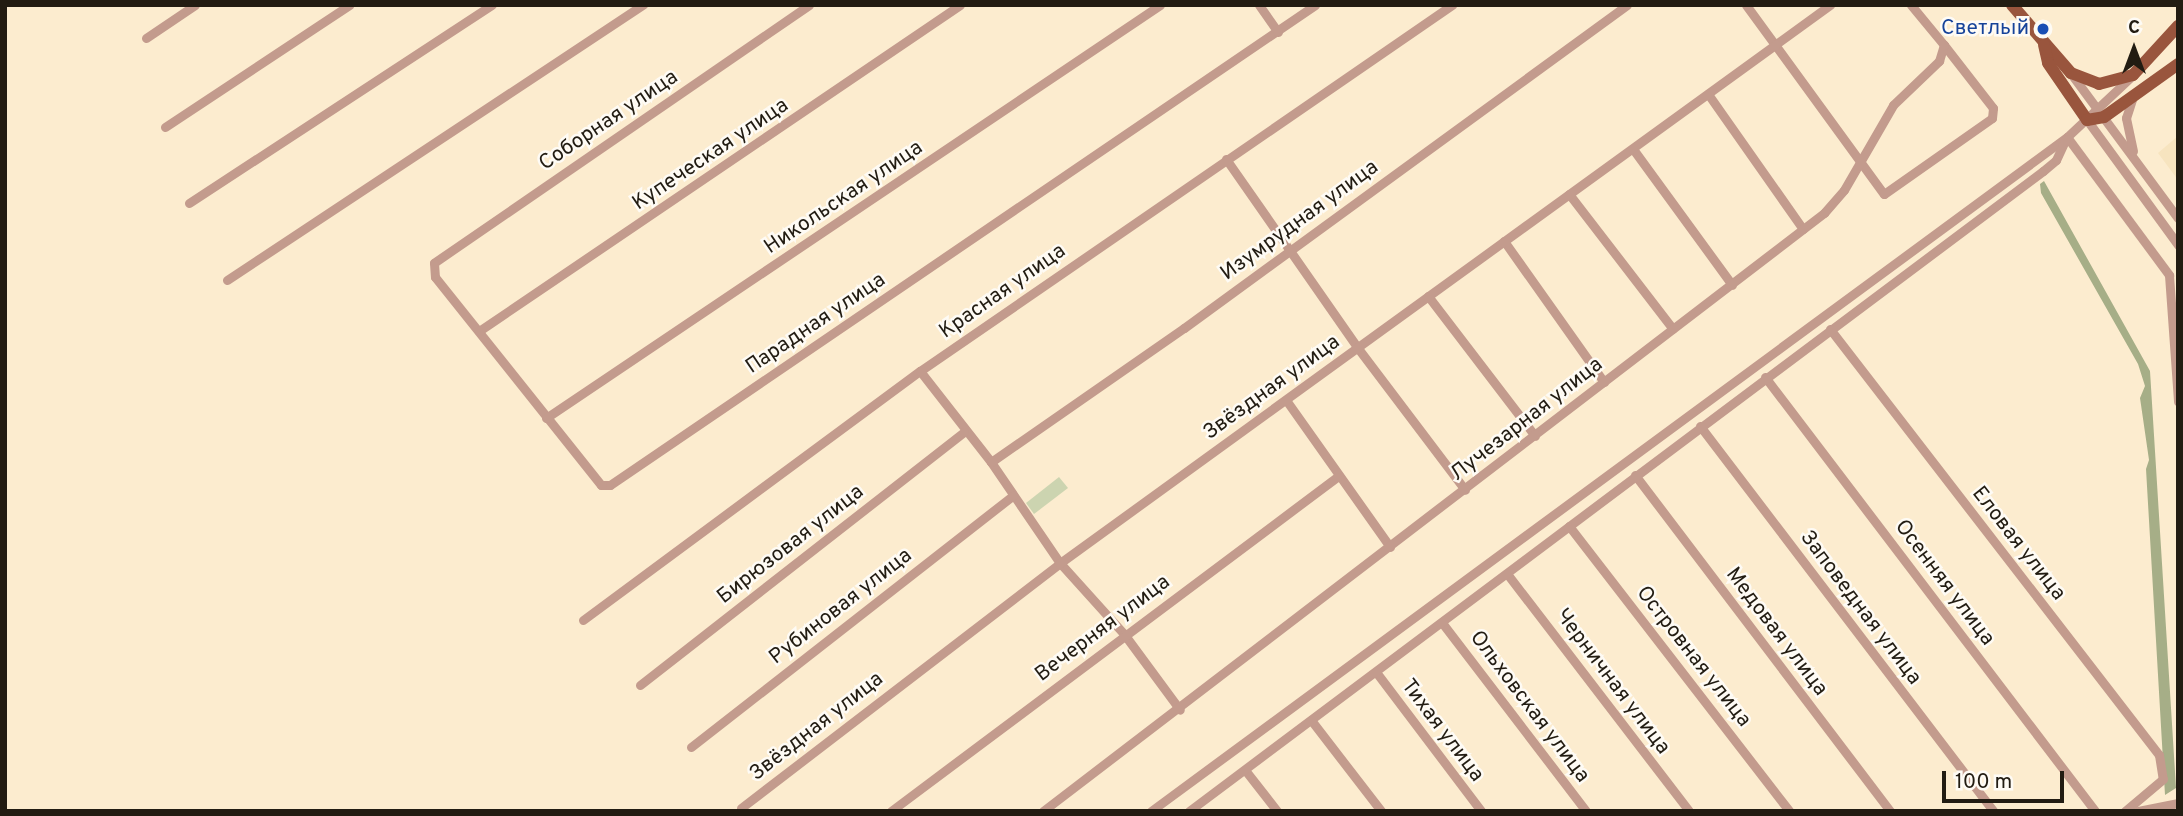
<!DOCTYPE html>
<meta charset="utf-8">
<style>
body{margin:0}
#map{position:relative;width:2183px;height:816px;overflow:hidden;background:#fceccf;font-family:Overpass,sans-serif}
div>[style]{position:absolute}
.built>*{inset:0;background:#f7e4bf}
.green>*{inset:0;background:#ccd4b0}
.forest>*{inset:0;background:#a6ae87}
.minor>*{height:9px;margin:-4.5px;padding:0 4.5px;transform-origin:4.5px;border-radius:4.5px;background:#c39b8d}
.major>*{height:12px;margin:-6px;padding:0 6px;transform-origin:6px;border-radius:6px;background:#99553d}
.dots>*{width:19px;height:19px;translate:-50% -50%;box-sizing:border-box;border:4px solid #fefbf5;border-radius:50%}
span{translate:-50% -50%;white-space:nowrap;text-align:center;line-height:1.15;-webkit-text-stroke:5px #fefbf5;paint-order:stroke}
.transit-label{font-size:21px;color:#164399}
.right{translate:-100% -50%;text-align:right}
.street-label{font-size:21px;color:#221c12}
.frame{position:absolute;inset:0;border:7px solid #221c12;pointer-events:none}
.north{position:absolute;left:2099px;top:14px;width:70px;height:70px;-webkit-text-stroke:5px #fefbf5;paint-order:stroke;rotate:0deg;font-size:19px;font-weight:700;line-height:28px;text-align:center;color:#221c12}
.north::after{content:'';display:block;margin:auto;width:24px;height:32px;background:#221c12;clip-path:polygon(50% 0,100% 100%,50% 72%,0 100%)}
.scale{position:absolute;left:1942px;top:771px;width:122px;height:32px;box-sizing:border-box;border:4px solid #221c12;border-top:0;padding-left:9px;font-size:21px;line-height:24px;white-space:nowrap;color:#221c12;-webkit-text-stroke:5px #fefbf5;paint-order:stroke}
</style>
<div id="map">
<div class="built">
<i style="clip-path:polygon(2178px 136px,2178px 180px,2158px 153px)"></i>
</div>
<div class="green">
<i style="clip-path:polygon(1059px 477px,1068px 488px,1034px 514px,1026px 503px)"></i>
</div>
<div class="forest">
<i style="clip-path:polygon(2044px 181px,2150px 371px,2176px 788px,2165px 795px,2146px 469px,2149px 460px,2140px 398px,2145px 386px,2138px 364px,2041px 193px,2040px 184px)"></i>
</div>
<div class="minor">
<i style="left:809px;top:5px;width:455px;rotate:145.5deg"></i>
<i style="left:434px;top:263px;width:14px;rotate:86deg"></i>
<i style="left:435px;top:277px;width:266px;rotate:51.4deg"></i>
<i style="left:601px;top:485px;width:9px"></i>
<i style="left:610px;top:485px;width:853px;rotate:-34.25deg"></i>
<i style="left:1259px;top:5px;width:33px;rotate:55deg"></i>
<i style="left:1746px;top:5px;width:234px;rotate:53.9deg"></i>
<i style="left:1884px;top:194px;width:132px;rotate:-35.1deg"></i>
<i style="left:1992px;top:118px;width:10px;rotate:-84deg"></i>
<i style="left:1993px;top:108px;width:80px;rotate:-127.9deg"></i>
<i style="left:146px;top:38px;width:59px;rotate:-34deg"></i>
<i style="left:2072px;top:75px;width:178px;rotate:53.5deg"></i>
<i style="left:1708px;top:94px;width:165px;rotate:54.9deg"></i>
<i style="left:2087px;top:120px;width:155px;rotate:53.9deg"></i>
<i style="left:165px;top:127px;width:221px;rotate:-33.5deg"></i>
<i style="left:2067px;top:137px;width:172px;rotate:53.5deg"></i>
<i style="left:2169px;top:275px;width:127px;rotate:85.9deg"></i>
<i style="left:1633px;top:149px;width:168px;rotate:53.9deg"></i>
<i style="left:2133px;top:151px;width:34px;rotate:-102deg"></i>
<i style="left:2126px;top:118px;width:22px;rotate:-72deg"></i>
<i style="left:1226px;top:159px;width:229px;rotate:55.1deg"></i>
<i style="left:1357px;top:347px;width:179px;rotate:52.9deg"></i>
<i style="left:1569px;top:194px;width:170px;rotate:52.4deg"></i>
<i style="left:189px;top:203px;width:362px;rotate:-33.2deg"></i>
<i style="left:1504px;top:241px;width:173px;rotate:54.7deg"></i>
<i style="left:227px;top:280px;width:499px;rotate:-33.5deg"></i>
<i style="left:1428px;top:296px;width:176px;rotate:52.6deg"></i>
<i style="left:1830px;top:329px;width:538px;rotate:52.32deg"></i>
<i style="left:2159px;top:755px;width:24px;rotate:81deg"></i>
<i style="left:2163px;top:779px;width:50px;rotate:139.9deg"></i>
<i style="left:479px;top:331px;width:581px;rotate:-34.13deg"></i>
<i style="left:920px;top:371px;width:115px;rotate:52deg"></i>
<i style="left:991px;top:462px;width:122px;rotate:55.7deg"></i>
<i style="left:1060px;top:563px;width:96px;rotate:48deg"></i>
<i style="left:1124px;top:634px;width:94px;rotate:53.6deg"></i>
<i style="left:1765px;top:377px;width:545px;rotate:52.75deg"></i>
<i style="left:1286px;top:400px;width:180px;rotate:54.7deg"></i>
<i style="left:546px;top:418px;width:740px;rotate:-33.93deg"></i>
<i style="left:1700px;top:426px;width:484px;rotate:52.7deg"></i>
<i style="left:991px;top:462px;width:235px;rotate:-34.8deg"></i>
<i style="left:1184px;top:328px;width:548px;rotate:-36.1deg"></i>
<i style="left:1635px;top:475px;width:422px;rotate:52.8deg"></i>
<i style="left:1569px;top:526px;width:360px;rotate:52.3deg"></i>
<i style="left:1508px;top:575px;width:297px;rotate:52.5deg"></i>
<i style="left:583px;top:620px;width:419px;rotate:-36.5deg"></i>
<i style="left:920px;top:371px;width:646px;rotate:-34.53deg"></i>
<i style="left:1443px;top:624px;width:235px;rotate:52.6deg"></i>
<i style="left:1376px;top:672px;width:174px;rotate:52.9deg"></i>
<i style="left:640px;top:685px;width:411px;rotate:-38deg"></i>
<i style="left:1311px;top:720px;width:115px;rotate:52.4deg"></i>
<i style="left:691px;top:747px;width:409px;rotate:-38deg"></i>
<i style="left:1245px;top:770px;width:52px;rotate:52deg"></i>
<i style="left:741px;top:808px;width:402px;rotate:-37.5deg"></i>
<i style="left:1060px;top:563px;width:951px;rotate:-35.93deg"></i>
<i style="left:891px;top:811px;width:557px;rotate:-36.83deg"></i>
<i style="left:1043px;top:811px;width:984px;rotate:-37.44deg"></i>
<i style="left:1824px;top:213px;width:30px;rotate:-49deg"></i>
<i style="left:1844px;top:190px;width:98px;rotate:-60deg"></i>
<i style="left:1893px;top:105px;width:64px;rotate:-43.7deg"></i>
<i style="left:1939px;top:61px;width:17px;rotate:-73deg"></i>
<i style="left:1944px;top:45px;width:52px;rotate:-129.5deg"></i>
<i style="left:1151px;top:811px;width:1137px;rotate:-36.35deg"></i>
<i style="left:2067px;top:137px;width:89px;rotate:-43.2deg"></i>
<i style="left:1189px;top:811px;width:1067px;rotate:-36.85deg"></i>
<i style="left:2043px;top:171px;width:17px;rotate:-40deg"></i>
<i style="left:2056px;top:160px;width:23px;rotate:-65deg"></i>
<i style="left:2138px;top:811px;width:41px;rotate:-11.3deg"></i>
</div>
<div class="major">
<i style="left:2012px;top:5px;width:90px;rotate:49.1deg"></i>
<i style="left:2071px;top:73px;width:30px;rotate:21deg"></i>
<i style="left:2099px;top:84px;width:35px;rotate:-15deg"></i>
<i style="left:2133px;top:75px;width:67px;rotate:-47.4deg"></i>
<i style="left:2044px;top:45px;width:18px;rotate:77deg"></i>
<i style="left:2048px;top:63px;width:69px;rotate:55.6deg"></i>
<i style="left:2087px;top:120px;width:17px;rotate:-10deg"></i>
<i style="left:2104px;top:117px;width:91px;rotate:-35.6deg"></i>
</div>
<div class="dots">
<i style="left:2043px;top:29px;background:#1a4fb4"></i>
</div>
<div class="transit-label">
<span class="right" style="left:2029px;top:29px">Светлый</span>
</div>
<div class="street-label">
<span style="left:609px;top:121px;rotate:-34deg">Соборная улица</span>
<span style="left:711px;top:155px;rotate:-34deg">Купеческая улица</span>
<span style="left:844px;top:198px;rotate:-34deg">Никольская улица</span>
<span style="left:1300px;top:221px;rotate:-36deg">Изумрудная улица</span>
<span style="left:1003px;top:292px;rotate:-35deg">Красная улица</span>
<span style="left:816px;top:324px;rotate:-34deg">Парадная улица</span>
<span style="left:1272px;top:388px;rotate:-36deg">Звёздная улица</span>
<span style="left:1527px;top:420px;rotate:-38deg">Лучезарная улица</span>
<span style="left:2018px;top:544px;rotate:52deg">Еловая улица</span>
<span style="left:791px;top:545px;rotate:-38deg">Бирюзовая улица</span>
<span style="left:1944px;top:583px;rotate:53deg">Осенняя улица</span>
<span style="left:841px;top:607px;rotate:-38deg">Рубиновая улица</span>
<span style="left:1860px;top:608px;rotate:53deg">Заповедная улица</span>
<span style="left:1103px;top:629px;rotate:-37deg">Вечерняя улица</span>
<span style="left:1776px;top:632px;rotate:53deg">Медовая улица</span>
<span style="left:1693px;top:657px;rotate:52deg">Островная улица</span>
<span style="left:1612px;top:682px;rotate:53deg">Черничная улица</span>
<span style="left:1529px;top:707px;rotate:53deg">Ольховская улица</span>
<span style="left:817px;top:727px;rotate:-38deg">Звёздная улица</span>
<span style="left:1442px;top:731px;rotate:53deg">Тихая улица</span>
</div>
<div class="frame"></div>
<div class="north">С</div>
<div class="scale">100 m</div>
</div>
